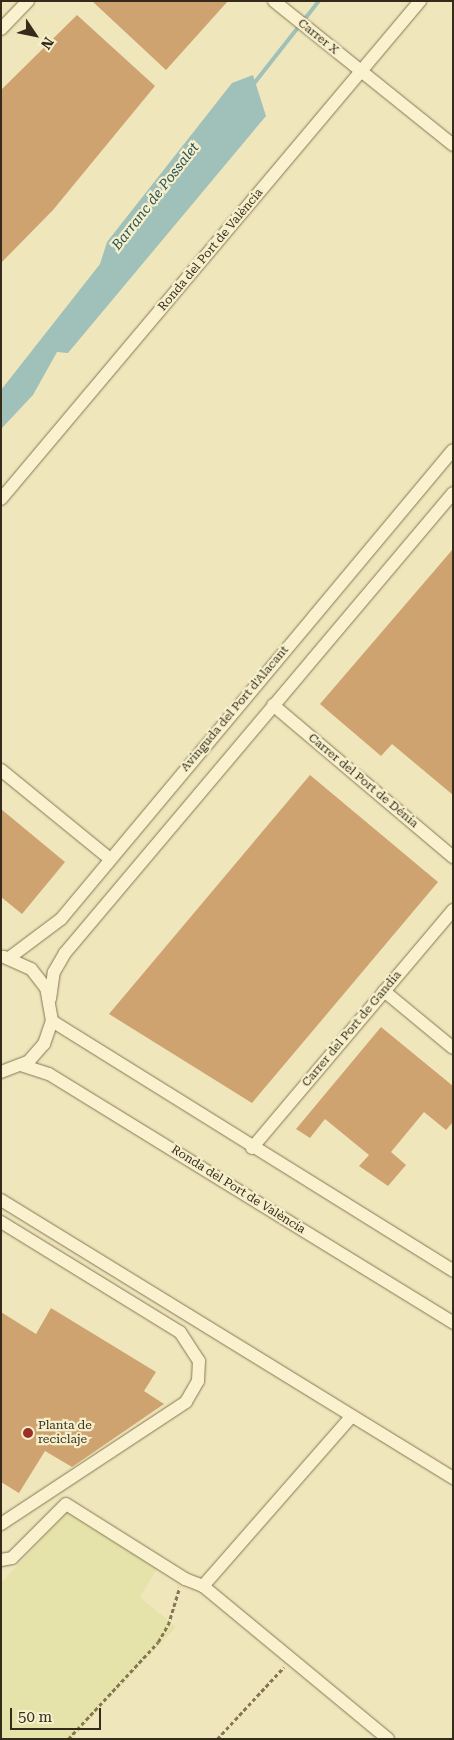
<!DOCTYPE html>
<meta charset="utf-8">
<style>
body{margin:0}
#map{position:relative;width:454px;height:1740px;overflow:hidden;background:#efe6bb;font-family:"Roboto Serif",serif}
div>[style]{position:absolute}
.farmland>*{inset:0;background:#e5e3a9}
.water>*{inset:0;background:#a0c0ba}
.stream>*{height:4px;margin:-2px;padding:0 2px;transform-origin:2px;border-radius:2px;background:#a0c0ba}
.building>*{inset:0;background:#cfa370}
.path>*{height:2.5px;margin-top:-1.25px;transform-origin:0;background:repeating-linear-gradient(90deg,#877655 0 4px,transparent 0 6.5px)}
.roads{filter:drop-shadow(0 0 1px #877655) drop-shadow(0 0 1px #877655)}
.minor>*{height:12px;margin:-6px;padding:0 6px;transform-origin:6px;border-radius:6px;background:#faf2cf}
.dots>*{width:14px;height:14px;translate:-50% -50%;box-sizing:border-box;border:2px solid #f6efcb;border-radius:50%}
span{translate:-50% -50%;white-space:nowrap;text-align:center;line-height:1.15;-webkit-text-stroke:4.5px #f6efcb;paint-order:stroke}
.street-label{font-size:12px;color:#352b1a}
.poi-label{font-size:12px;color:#352b1a}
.left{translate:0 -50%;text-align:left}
.water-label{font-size:14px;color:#295356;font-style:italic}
.frame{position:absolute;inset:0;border:2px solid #352b1a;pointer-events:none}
.north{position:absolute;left:10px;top:10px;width:50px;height:50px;-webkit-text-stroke:4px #f6efcb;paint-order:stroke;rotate:124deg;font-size:14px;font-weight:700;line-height:20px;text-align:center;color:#352b1a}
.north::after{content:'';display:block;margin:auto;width:18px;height:22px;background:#352b1a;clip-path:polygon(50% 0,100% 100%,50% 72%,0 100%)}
.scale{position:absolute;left:10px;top:1708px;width:91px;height:22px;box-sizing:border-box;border:2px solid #352b1a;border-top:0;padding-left:6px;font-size:15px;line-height:18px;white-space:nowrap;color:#352b1a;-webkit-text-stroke:4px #f6efcb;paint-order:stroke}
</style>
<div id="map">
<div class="farmland">
<i style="clip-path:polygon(68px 1511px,157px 1569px,140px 1597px,176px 1627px,72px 1739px,1px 1739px,1px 1583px)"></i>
</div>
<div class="water">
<i style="clip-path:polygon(253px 75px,266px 116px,68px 353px,57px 352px,33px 395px,1px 429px,1px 390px,100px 264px,107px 242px,232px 83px)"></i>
</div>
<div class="stream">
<i style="left:252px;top:86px;width:108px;rotate:-51.8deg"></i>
</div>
<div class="building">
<i style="clip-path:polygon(92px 1px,228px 1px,166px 70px)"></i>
<i style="clip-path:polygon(77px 15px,155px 86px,53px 210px,1px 263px,1px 90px)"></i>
<i style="clip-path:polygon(453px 549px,453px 795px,392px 744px,381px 756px,320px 704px)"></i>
<i style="clip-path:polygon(310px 775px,438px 882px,252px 1103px,109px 1014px)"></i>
<i style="clip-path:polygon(1px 809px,65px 862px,22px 914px,1px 897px)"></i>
<i style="clip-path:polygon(381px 1027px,453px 1086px,453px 1122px,446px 1130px,424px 1112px,391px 1152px,406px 1165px,388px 1186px,359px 1166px,369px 1155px,325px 1119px,310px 1138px,296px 1129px)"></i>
<i style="clip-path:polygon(51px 1308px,156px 1372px,144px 1391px,164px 1404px,72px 1467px,45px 1451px,19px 1493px,1px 1482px,1px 1312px,36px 1334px)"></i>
</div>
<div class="path">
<i style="left:68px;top:1739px;width:132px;rotate:-47.1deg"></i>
<i style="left:158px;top:1642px;width:20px;rotate:-60deg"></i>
<i style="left:168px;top:1625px;width:39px;rotate:-73deg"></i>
<i style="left:217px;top:1739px;width:98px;rotate:-47.1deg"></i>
</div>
<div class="roads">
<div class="minor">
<i style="left:274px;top:1px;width:230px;rotate:38.8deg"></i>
<i style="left:1px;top:29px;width:39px;rotate:-46deg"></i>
<i style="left:1px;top:499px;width:651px;rotate:-49.92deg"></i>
<i style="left:273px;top:705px;width:236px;rotate:40.2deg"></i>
<i style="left:1px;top:770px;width:141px;rotate:39.2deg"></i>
<i style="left:9px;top:958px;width:65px;rotate:-36.9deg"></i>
<i style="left:61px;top:919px;width:611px;rotate:-50.11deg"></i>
<i style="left:384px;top:991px;width:89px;rotate:39.6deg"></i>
<i style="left:50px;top:999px;width:27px;rotate:-82deg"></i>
<i style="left:54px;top:972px;width:22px;rotate:-60deg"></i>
<i style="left:65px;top:953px;width:602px;rotate:-49.85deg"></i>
<i style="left:52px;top:1021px;width:473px;rotate:31.9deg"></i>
<i style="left:21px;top:1065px;width:29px;rotate:18deg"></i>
<i style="left:49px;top:1074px;width:475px;rotate:31.6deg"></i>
<i style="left:1px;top:1072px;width:30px;rotate:-21deg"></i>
<i style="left:29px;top:1061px;width:23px;rotate:-49deg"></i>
<i style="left:44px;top:1044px;width:24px;rotate:-71deg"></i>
<i style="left:52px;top:1021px;width:34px;rotate:-100deg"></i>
<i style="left:46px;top:988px;width:24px;rotate:-128deg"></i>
<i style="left:31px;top:969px;width:30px;rotate:-156deg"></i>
<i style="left:252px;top:1148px;width:312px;rotate:-49.8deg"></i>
<i style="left:1px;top:1200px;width:531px;rotate:31.59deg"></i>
<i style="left:1px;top:1222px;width:210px;rotate:31.6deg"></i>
<i style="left:180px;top:1332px;width:35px;rotate:57deg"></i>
<i style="left:199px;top:1361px;width:20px;rotate:93deg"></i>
<i style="left:198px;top:1381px;width:24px;rotate:120deg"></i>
<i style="left:186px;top:1402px;width:222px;rotate:146.6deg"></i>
<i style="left:351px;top:1417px;width:225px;rotate:131.2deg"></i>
<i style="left:203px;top:1586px;width:240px;rotate:39.6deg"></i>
<i style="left:1px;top:1560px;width:11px;rotate:-10deg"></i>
<i style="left:12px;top:1558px;width:76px;rotate:-45deg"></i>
<i style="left:66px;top:1504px;width:141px;rotate:32.2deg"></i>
<i style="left:185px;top:1579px;width:19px;rotate:21deg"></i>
</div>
</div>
<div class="dots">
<i style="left:28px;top:1433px;background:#983123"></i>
</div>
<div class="street-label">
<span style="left:318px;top:37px;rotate:39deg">Carrer X</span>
<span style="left:211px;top:250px;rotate:-50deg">Ronda del Port de València</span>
<span style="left:235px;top:709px;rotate:-50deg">Avinguda del Port d'Alacant</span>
<span style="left:363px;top:781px;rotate:40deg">Carrer del Port de Dénia</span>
<span style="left:352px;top:1029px;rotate:-50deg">Carrer del Port de Gandia</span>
<span style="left:238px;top:1190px;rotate:32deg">Ronda del Port de València</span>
</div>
<div class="poi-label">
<span class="left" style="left:38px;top:1433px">Planta de<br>reciclaje</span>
</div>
<div class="water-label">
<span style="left:155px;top:196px;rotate:-52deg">Barranc de Possalet</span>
</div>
<div class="frame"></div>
<div class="north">N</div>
<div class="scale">50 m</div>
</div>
